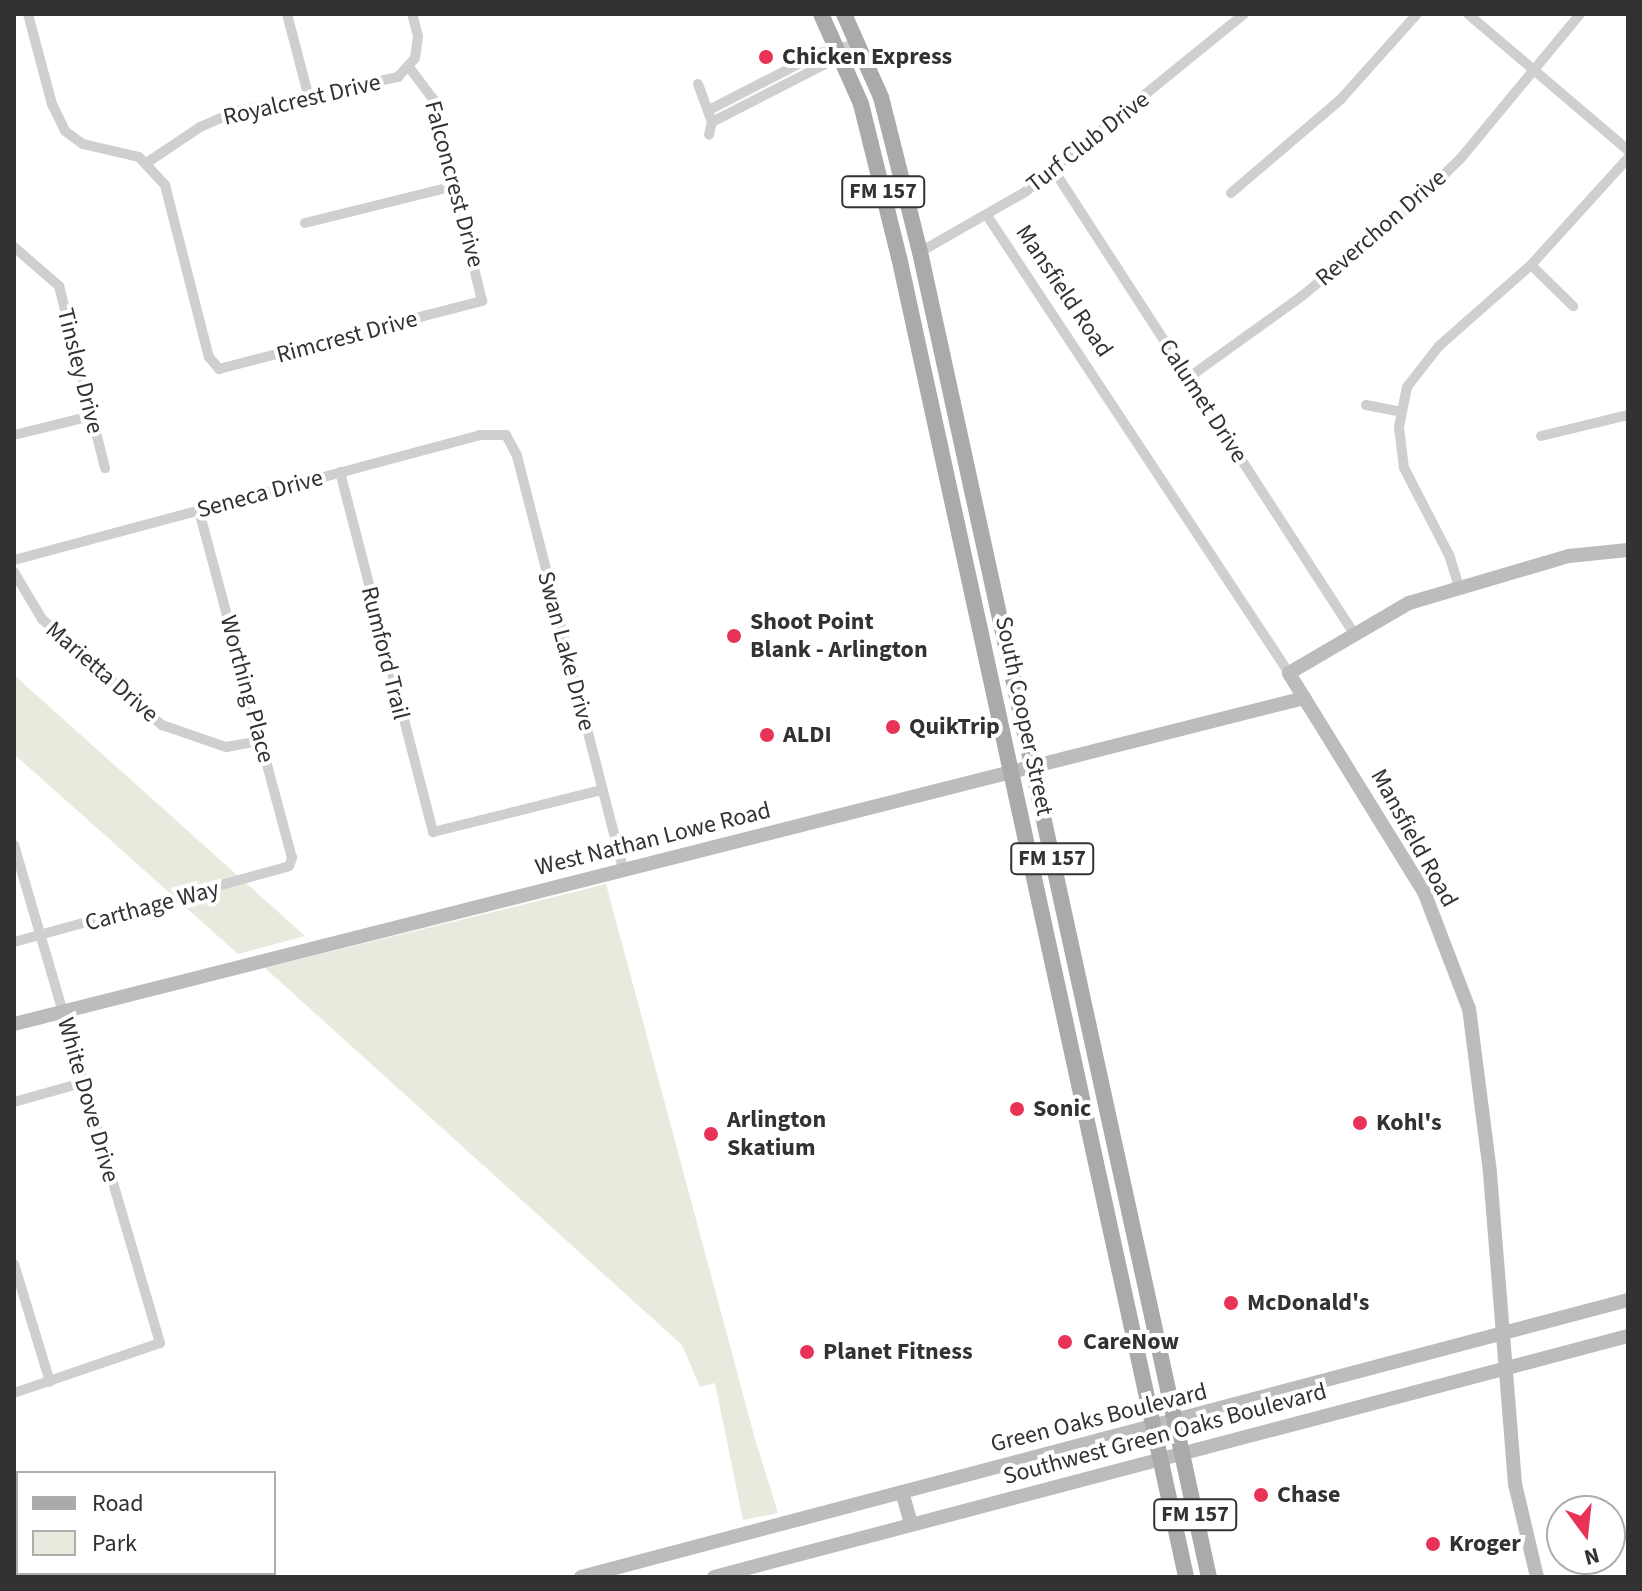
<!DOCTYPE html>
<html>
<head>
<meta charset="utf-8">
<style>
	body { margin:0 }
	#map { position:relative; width:1642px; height:1591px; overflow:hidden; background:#fff; font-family:"Source Sans 3",sans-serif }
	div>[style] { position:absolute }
	.green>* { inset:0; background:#e6ebdd }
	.street>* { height:10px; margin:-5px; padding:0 5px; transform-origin:5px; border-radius:5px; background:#cfcfcf }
	.secondary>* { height:14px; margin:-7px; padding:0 7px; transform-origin:7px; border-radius:7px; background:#bcbcbc }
	.primary>* { height:16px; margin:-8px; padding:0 8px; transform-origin:8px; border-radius:8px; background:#aaa }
	.dots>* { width:22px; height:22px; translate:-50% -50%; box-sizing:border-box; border:4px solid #fff; border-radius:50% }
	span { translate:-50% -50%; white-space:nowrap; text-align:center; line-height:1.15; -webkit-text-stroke:8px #fff; paint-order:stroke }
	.shield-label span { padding:2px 6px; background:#fff; border:2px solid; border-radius:6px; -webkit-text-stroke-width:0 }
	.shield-label { font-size:22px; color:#323232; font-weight:700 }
	.poi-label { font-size:24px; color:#323232; font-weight:700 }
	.left { translate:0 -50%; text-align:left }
	.street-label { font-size:24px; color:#323232 }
	.frame { position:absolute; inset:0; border:16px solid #323232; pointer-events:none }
	.legend { position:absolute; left:16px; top:1471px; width:260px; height:104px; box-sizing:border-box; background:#fff; border:2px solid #adadad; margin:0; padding:10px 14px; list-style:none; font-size:24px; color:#323232 }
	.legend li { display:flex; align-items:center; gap:16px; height:40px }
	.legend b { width:40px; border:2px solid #adadad }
	.north { position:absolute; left:1546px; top:1495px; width:80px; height:80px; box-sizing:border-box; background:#fff; border:2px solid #adadad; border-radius:50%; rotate:165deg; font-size:22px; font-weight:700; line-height:32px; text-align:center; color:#323232 }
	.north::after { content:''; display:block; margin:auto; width:28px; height:36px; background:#e93356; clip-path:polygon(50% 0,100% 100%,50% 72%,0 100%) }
</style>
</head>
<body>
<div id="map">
	<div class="green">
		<div style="clip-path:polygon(14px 675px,305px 936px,238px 954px,14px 754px)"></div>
		<div style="clip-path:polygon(606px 884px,755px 1439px,778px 1513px,743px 1520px,715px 1383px,700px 1387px,682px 1345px,265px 968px)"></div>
	</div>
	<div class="street">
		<div style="left:28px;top:14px;width:93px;rotate:75.1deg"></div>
		<div style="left:52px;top:104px;width:30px;rotate:64deg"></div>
		<div style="left:65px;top:131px;width:22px;rotate:36deg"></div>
		<div style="left:83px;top:144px;width:57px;rotate:13.1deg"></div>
		<div style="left:139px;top:157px;width:38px;rotate:47deg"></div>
		<div style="left:165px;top:185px;width:178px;rotate:75.7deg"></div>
		<div style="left:209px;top:357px;width:16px;rotate:50deg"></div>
		<div style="left:219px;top:369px;width:272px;rotate:-14.5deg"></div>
		<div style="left:482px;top:301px;width:208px;rotate:-103.6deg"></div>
		<div style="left:433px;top:99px;width:40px;rotate:-127deg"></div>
		<div style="left:287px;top:14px;width:87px;rotate:75.3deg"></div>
		<div style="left:1468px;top:14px;width:210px;rotate:40.4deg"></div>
		<div style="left:698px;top:84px;width:40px;rotate:69.8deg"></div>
		<div style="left:712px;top:122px;width:13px;rotate:103deg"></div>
		<div style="left:709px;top:110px;width:125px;rotate:-27.2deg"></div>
		<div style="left:820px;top:53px;width:38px;rotate:-14deg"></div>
		<div style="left:712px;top:122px;width:131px;rotate:-27.1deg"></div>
		<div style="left:829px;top:62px;width:13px;rotate:-51deg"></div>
		<div style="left:148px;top:162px;width:63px;rotate:-33.9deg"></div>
		<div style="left:200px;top:127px;width:40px;rotate:-23.4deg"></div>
		<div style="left:237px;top:111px;width:165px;rotate:-11.9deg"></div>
		<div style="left:398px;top:77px;width:25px;rotate:-48deg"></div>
		<div style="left:415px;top:58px;width:22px;rotate:-82deg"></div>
		<div style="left:418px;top:36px;width:23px;rotate:-105deg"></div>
		<div style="left:1053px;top:169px;width:552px;rotate:57.06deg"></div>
		<div style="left:1231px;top:193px;width:145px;rotate:-40.5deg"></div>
		<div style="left:1341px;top:99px;width:114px;rotate:-48.2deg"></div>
		<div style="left:988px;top:217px;width:546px;rotate:56.57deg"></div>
		<div style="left:305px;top:223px;width:154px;rotate:-13.9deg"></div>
		<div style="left:14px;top:247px;width:60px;rotate:40.9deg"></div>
		<div style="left:59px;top:286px;width:188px;rotate:75.8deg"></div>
		<div style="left:920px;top:252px;width:121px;rotate:-29.7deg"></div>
		<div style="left:1025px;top:192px;width:282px;rotate:-39.1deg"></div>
		<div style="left:1531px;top:265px;width:59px;rotate:44.3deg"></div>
		<div style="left:1188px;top:378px;width:140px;rotate:-35.7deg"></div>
		<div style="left:1302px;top:296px;width:144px;rotate:-39.3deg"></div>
		<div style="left:1413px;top:205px;width:67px;rotate:-44.4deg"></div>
		<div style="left:1461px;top:158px;width:187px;rotate:-50.4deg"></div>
		<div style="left:1366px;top:405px;width:36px;rotate:11deg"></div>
		<div style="left:14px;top:435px;width:79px;rotate:-13.9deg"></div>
		<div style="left:1541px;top:436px;width:89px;rotate:-13.6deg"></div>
		<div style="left:340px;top:472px;width:372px;rotate:75.5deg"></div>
		<div style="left:433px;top:832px;width:174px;rotate:-14deg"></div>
		<div style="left:14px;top:560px;width:482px;rotate:-15deg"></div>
		<div style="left:479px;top:435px;width:27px"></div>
		<div style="left:506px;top:435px;width:24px;rotate:62deg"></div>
		<div style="left:517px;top:456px;width:426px;rotate:75.6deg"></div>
		<div style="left:14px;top:572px;width:55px;rotate:59.2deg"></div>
		<div style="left:42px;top:619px;width:160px;rotate:41.5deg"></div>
		<div style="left:162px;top:725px;width:68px;rotate:19deg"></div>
		<div style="left:226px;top:747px;width:36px;rotate:-10deg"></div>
		<div style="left:1459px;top:587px;width:34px;rotate:-107deg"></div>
		<div style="left:1449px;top:555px;width:98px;rotate:-117.3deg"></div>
		<div style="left:1404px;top:468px;width:41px;rotate:-97deg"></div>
		<div style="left:1399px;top:427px;width:41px;rotate:-78.7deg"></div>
		<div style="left:1407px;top:387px;width:52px;rotate:-52deg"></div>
		<div style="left:1439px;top:346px;width:123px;rotate:-41.4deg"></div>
		<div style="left:1531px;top:265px;width:144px;rotate:-47.8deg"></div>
		<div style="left:14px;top:845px;width:519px;rotate:73.66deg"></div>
		<div style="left:160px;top:1343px;width:154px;rotate:161.1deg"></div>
		<div style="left:14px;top:942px;width:285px;rotate:-15.4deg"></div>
		<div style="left:289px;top:866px;width:9px;rotate:-69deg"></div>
		<div style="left:292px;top:858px;width:359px;rotate:-105deg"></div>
		<div style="left:14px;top:1102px;width:70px;rotate:-15.8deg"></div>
		<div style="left:14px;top:1264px;width:123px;rotate:73deg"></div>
		<div style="left:14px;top:1514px;width:4px;rotate:-14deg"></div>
		<div style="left:163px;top:1573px;width:4px;rotate:63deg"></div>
	</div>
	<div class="secondary">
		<div style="left:14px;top:1024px;width:1331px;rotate:-14.18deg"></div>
		<div style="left:902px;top:1492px;width:32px;rotate:74deg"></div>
		<div style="left:581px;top:1577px;width:1083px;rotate:-14.82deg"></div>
		<div style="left:714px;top:1577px;width:945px;rotate:-14.77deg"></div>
		<div style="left:1537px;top:1577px;width:96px;rotate:-103.3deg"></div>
		<div style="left:1515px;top:1484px;width:313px;rotate:-94.6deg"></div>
		<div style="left:1490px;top:1172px;width:164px;rotate:-97.3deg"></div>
		<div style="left:1469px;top:1009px;width:125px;rotate:-111deg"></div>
		<div style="left:1424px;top:892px;width:257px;rotate:-121.7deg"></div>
		<div style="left:1289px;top:673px;width:139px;rotate:-30.3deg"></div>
		<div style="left:1409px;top:603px;width:167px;rotate:-16.4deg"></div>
		<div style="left:1569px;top:556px;width:59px;rotate:-5.8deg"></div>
	</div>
	<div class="primary">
		<div style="left:821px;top:14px;width:98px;rotate:66deg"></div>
		<div style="left:861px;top:104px;width:158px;rotate:76.1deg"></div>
		<div style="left:899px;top:257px;width:1351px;rotate:77.73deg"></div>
		<div style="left:844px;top:14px;width:91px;rotate:66deg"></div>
		<div style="left:881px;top:97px;width:160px;rotate:75.9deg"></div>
		<div style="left:920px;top:252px;width:1356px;rotate:77.7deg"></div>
	</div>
	<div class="dots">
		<div style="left:766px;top:57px;background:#e93356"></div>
		<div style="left:734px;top:636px;background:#e93356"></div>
		<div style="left:893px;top:727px;background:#e93356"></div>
		<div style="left:767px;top:735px;background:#e93356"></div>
		<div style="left:1017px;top:1109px;background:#e93356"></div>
		<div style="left:1360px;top:1123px;background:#e93356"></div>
		<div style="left:711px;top:1134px;background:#e93356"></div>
		<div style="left:1231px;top:1303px;background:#e93356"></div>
		<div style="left:1065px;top:1342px;background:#e93356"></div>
		<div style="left:807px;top:1352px;background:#e93356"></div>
		<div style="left:1261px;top:1495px;background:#e93356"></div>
		<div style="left:1433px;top:1544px;background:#e93356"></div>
	</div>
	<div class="shield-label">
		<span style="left:883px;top:192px">FM 157</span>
		<span style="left:1052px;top:859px">FM 157</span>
		<span style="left:1195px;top:1515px">FM 157</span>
	</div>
	<div class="poi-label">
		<span class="left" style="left:782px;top:57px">Chicken Express</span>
		<span class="left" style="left:750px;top:636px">Shoot Point<br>Blank - Arlington</span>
		<span class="left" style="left:909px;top:727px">QuikTrip</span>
		<span class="left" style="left:783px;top:735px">ALDI</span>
		<span class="left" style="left:1033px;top:1109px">Sonic</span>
		<span class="left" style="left:727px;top:1134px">Arlington<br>Skatium</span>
		<span class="left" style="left:1376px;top:1123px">Kohl's</span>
		<span class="left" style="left:1247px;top:1303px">McDonald's</span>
		<span class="left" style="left:1083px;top:1342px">CareNow</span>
		<span class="left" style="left:823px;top:1352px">Planet Fitness</span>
		<span class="left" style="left:1277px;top:1495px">Chase</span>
		<span class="left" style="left:1449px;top:1544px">Kroger</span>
	</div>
	<div class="street-label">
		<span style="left:302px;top:100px;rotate:-13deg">Royalcrest Drive</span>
		<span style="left:1088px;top:142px;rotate:-38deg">Turf Club Drive</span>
		<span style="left:454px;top:184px;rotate:75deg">Falconcrest Drive</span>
		<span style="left:1381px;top:228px;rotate:-41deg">Reverchon Drive</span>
		<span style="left:1064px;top:291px;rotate:56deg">Mansfield Road</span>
		<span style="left:347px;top:337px;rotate:-15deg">Rimcrest Drive</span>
		<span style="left:80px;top:371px;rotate:76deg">Tinsley Drive</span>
		<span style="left:1203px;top:401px;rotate:57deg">Calumet Drive</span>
		<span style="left:260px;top:494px;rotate:-15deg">Seneca Drive</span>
		<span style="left:566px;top:651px;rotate:75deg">Swan Lake Drive</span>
		<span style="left:385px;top:653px;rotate:76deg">Rumford Trail</span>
		<span style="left:102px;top:672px;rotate:41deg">Marietta Drive</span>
		<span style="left:247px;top:689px;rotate:75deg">Worthing Place</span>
		<span style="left:1024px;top:716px;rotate:78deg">South Cooper Street</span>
		<span style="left:1414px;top:838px;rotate:61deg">Mansfield Road</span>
		<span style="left:653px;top:839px;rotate:-14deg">West Nathan Lowe Road</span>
		<span style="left:152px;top:906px;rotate:-15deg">Carthage Way</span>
		<span style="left:88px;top:1100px;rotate:74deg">White Dove Drive</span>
		<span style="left:1099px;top:1418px;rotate:-14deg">Green Oaks Boulevard</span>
		<span style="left:1165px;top:1434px;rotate:-15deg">Southwest Green Oaks Boulevard</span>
	</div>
	<div class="frame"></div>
	<ul class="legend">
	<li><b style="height:10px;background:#aaa"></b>Road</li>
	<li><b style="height:22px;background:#e6ebdd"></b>Park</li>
	</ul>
	<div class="north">N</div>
</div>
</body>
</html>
